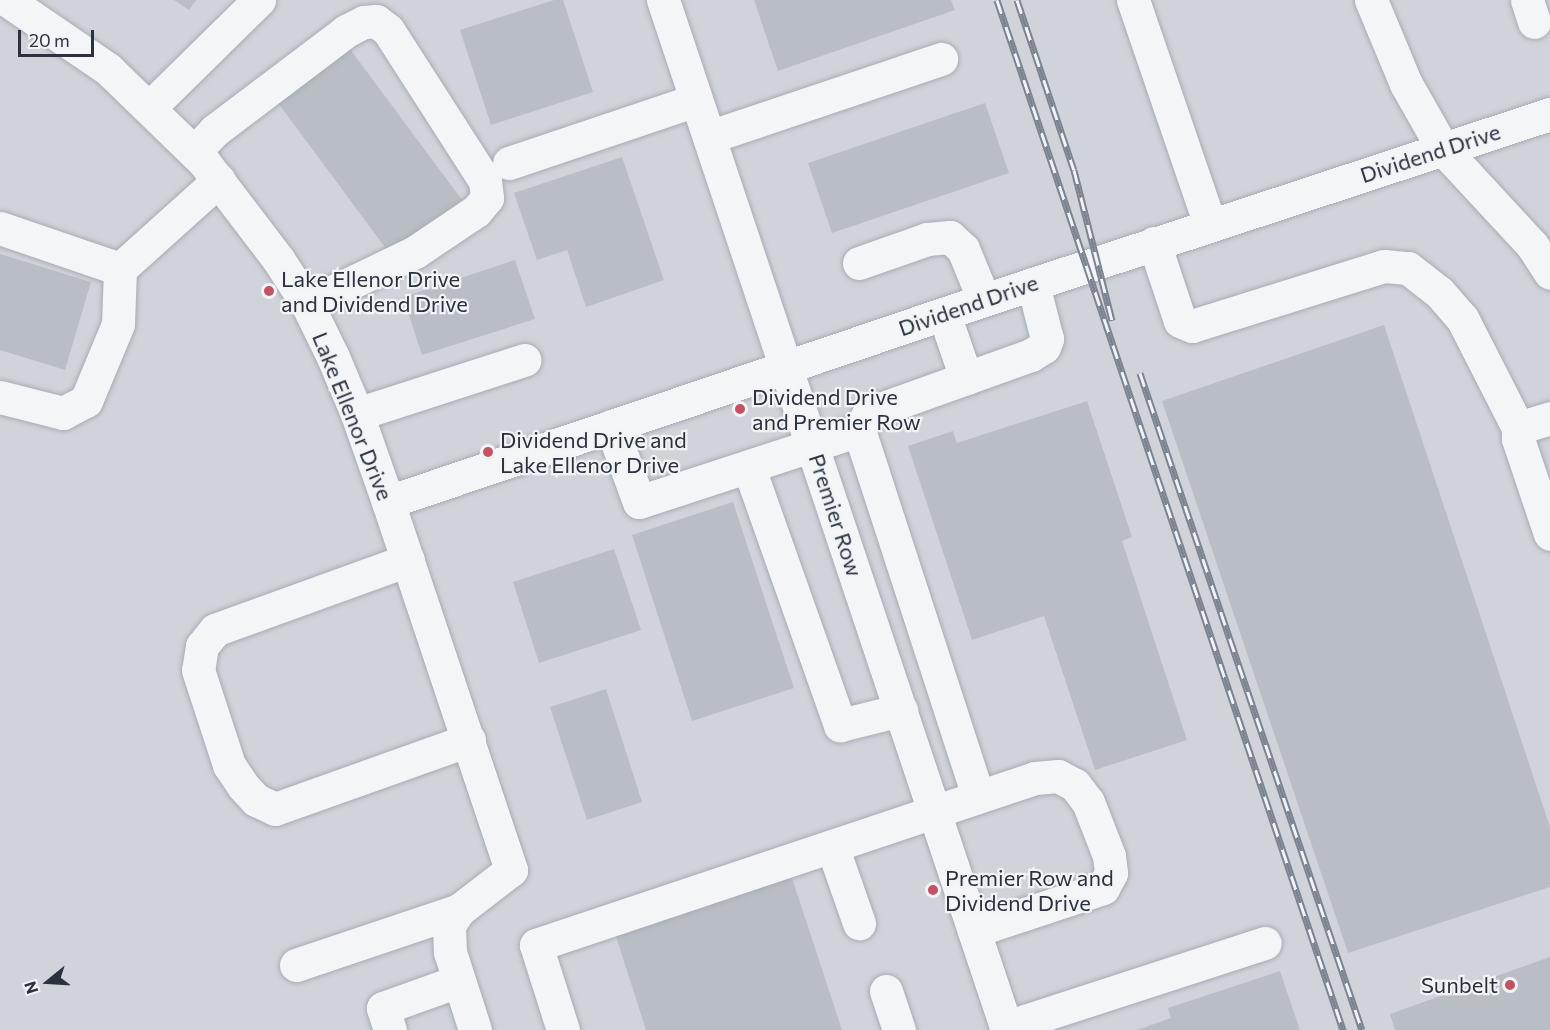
<!DOCTYPE html>
<html>
<head>
<meta charset="utf-8">
<style>
	body { margin:0 }
	#map { position:relative; width:1550px; height:1030px; overflow:hidden; background:#e1e4e9; font-family:Commissioner,sans-serif }
	div>[style] { position:absolute }
	.built>* { inset:0; background:#d0d3da }
	.building>* { inset:0; background:#b9bec5 }
	.roads { filter:drop-shadow(0 0 2px #a7abb3) drop-shadow(0 0 2px #a7abb3) }
	.minor>* { height:33px; margin:-16.5px; padding:0 16.5px; transform-origin:16.5px; border-radius:16.5px; background:#f4f5f7 }
	.rail>* { height:7px; margin-top:-3.5px; transform-origin:0; background:repeating-linear-gradient(90deg,#f1f3f6 0 14px,#7c8491 0 28px); box-sizing:border-box; border-block:2px solid #7c8491 }
	.dots>* { width:16px; height:16px; translate:-50% -50%; box-sizing:border-box; border:3px solid #f1f3f6; border-radius:50% }
	span { translate:-50% -50%; white-space:nowrap; text-align:center; line-height:1.15; -webkit-text-stroke:4.5px #f1f3f6; paint-order:stroke }
	.street-label { font-size:22px; color:#2b323f }
	.poi-label { font-size:22px; color:#2b323f }
	.left { translate:0 -50%; text-align:left }
	.right { translate:-100% -50%; text-align:right }
	.north { position:absolute; left:18px; top:952px; width:60px; height:60px; -webkit-text-stroke:4px #f1f3f6; paint-order:stroke; rotate:252deg; font-size:16px; font-weight:700; line-height:24px; text-align:center; color:#2b323f }
	.north::after { content:''; display:block; margin:auto; width:21px; height:27px; background:#2b323f; clip-path:polygon(50% 0,100% 100%,50% 72%,0 100%) }
	.scale { position:absolute; left:18px; top:30px; width:76px; height:27px; box-sizing:border-box; border:3px solid #2b323f; border-top:0; padding-left:8px; font-size:18px; line-height:21px; white-space:nowrap; color:#2b323f; -webkit-text-stroke:4px #f1f3f6; paint-order:stroke }
</style>
</head>
<body>
<div id="map">
	<div class="built">
		<div style="clip-path:polygon(0 0,1550px 0,1550px 1030px,0 1030px)"></div>
	</div>
	<div class="building">
		<div style="clip-path:polygon(174px 0,196px 0,189px 10px)"></div>
		<div style="clip-path:polygon(554px 0,563px 0,593px 92px,491px 125px,460px 30px)"></div>
		<div style="clip-path:polygon(754px 0,951px 0,955px 10px,778px 71px)"></div>
		<div style="clip-path:polygon(350px 49px,462px 200px,390px 254px,278px 103px)"></div>
		<div style="clip-path:polygon(985px 103px,1009px 173px,832px 233px,808px 163px)"></div>
		<div style="clip-path:polygon(622px 157px,664px 280px,586px 307px,567px 250px,537px 260px,514px 193px)"></div>
		<div style="clip-path:polygon(0 254px,91px 282px,65px 370px,0 350px)"></div>
		<div style="clip-path:polygon(515px 260px,535px 319px,422px 355px,403px 297px)"></div>
		<div style="clip-path:polygon(1384px 325px,1550px 827px,1550px 887px,1348px 953px,1162px 401px)"></div>
		<div style="clip-path:polygon(1087px 401px,1132px 537px,1122px 541px,1187px 740px,1095px 770px,1044px 616px,972px 640px,908px 446px,953px 431px,957px 443px)"></div>
		<div style="clip-path:polygon(733px 502px,794px 688px,692px 721px,632px 535px)"></div>
		<div style="clip-path:polygon(614px 549px,641px 630px,539px 663px,513px 582px)"></div>
		<div style="clip-path:polygon(606px 689px,642px 802px,587px 820px,550px 707px)"></div>
		<div style="clip-path:polygon(789px 869px,842px 1030px,646px 1030px,613px 927px)"></div>
		<div style="clip-path:polygon(1550px 957px,1550px 1030px,1395px 1030px,1390px 1014px)"></div>
		<div style="clip-path:polygon(1280px 971px,1300px 1030px,1137px 1030px,1171px 1018px,1168px 1008px)"></div>
	</div>
	<div class="roads">
		<div class="minor">
			<div style="left:7px;top:0;width:122px;rotate:34.3deg"></div>
			<div style="left:108px;top:69px;width:134px;rotate:44.1deg"></div>
			<div style="left:204px;top:162px;width:122px;rotate:52.7deg"></div>
			<div style="left:278px;top:259px;width:54px;rotate:57.2deg"></div>
			<div style="left:307px;top:304px;width:59px;rotate:63.9deg"></div>
			<div style="left:333px;top:357px;width:62px;rotate:67.2deg"></div>
			<div style="left:357px;top:414px;width:93px;rotate:70.6deg"></div>
			<div style="left:388px;top:502px;width:388px;rotate:71.5deg"></div>
			<div style="left:511px;top:870px;width:66px;rotate:142.4deg"></div>
			<div style="left:459px;top:910px;width:18px;rotate:124deg"></div>
			<div style="left:449px;top:925px;width:27px;rotate:88deg"></div>
			<div style="left:450px;top:952px;width:82px;rotate:72.2deg"></div>
			<div style="left:663px;top:0;width:1086px;rotate:71.53deg"></div>
			<div style="left:1133px;top:0;width:238px;rotate:71.1deg"></div>
			<div style="left:1371px;top:0;width:91px;rotate:67.4deg"></div>
			<div style="left:1406px;top:84px;width:75px;rotate:60.4deg"></div>
			<div style="left:1443px;top:149px;width:131px;rotate:47.2deg"></div>
			<div style="left:1532px;top:245px;width:33px;rotate:57deg"></div>
			<div style="left:1527px;top:0;width:23px;rotate:72deg"></div>
			<div style="left:150px;top:107px;width:153px;rotate:-44.5deg"></div>
			<div style="left:709px;top:137px;width:245px;rotate:-18.6deg"></div>
			<div style="left:194px;top:152px;width:29px;rotate:-46deg"></div>
			<div style="left:214px;top:131px;width:166px;rotate:-37.1deg"></div>
			<div style="left:346px;top:31px;width:20px;rotate:-27deg"></div>
			<div style="left:364px;top:22px;width:12px;rotate:-5deg"></div>
			<div style="left:376px;top:21px;width:15px;rotate:37deg"></div>
			<div style="left:388px;top:30px;width:179px;rotate:57.3deg"></div>
			<div style="left:485px;top:181px;width:17px;rotate:83deg"></div>
			<div style="left:487px;top:198px;width:17px;rotate:130deg"></div>
			<div style="left:476px;top:211px;width:73px;rotate:146.1deg"></div>
			<div style="left:415px;top:252px;width:120px;rotate:154.3deg"></div>
			<div style="left:509px;top:163px;width:197px;rotate:-18.6deg"></div>
			<div style="left:0;top:228px;width:127px;rotate:18.9deg"></div>
			<div style="left:1154px;top:243px;width:82px;rotate:71.6deg"></div>
			<div style="left:1180px;top:321px;width:13px;rotate:23deg"></div>
			<div style="left:1192px;top:326px;width:201px;rotate:-17.4deg"></div>
			<div style="left:1384px;top:266px;width:24px;rotate:5deg"></div>
			<div style="left:1408px;top:268px;width:39px;rotate:38deg"></div>
			<div style="left:1439px;top:292px;width:35px;rotate:49deg"></div>
			<div style="left:1462px;top:318px;width:123px;rotate:63deg"></div>
			<div style="left:1518px;top:428px;width:11px;rotate:90deg"></div>
			<div style="left:1518px;top:439px;width:100px;rotate:71.4deg"></div>
			<div style="left:859px;top:263px;width:72px;rotate:-19.4deg"></div>
			<div style="left:927px;top:239px;width:23px;rotate:-5deg"></div>
			<div style="left:950px;top:237px;width:18px;rotate:43deg"></div>
			<div style="left:963px;top:249px;width:55px;rotate:67.6deg"></div>
			<div style="left:944px;top:314px;width:68px;rotate:71deg"></div>
			<div style="left:0;top:397px;width:65px;rotate:14.3deg"></div>
			<div style="left:63px;top:413px;width:26px;rotate:-28deg"></div>
			<div style="left:86px;top:401px;width:83px;rotate:-67.4deg"></div>
			<div style="left:118px;top:324px;width:55px;rotate:-87.9deg"></div>
			<div style="left:120px;top:269px;width:133px;rotate:-42deg"></div>
			<div style="left:357px;top:414px;width:176px;rotate:-17.9deg"></div>
			<div style="left:611px;top:426px;width:81px;rotate:69.8deg"></div>
			<div style="left:639px;top:502px;width:231px;rotate:-18.1deg"></div>
			<div style="left:1518px;top:428px;width:34px;rotate:-17deg"></div>
			<div style="left:749px;top:468px;width:273px;rotate:70.5deg"></div>
			<div style="left:840px;top:725px;width:63px;rotate:-13.8deg"></div>
			<div style="left:388px;top:502px;width:629px;rotate:-18.72deg"></div>
			<div style="left:984px;top:300px;width:596px;rotate:-18.19deg"></div>
			<div style="left:408px;top:560px;width:205px;rotate:160.1deg"></div>
			<div style="left:215px;top:630px;width:21px;rotate:129deg"></div>
			<div style="left:202px;top:646px;width:24px;rotate:99deg"></div>
			<div style="left:198px;top:670px;width:100px;rotate:71.9deg"></div>
			<div style="left:229px;top:765px;width:25px;rotate:56deg"></div>
			<div style="left:243px;top:786px;width:19px;rotate:47deg"></div>
			<div style="left:256px;top:800px;width:21px;rotate:25deg"></div>
			<div style="left:275px;top:809px;width:206px;rotate:-19.6deg"></div>
			<div style="left:978px;top:796px;width:385px;rotate:-108deg"></div>
			<div style="left:859px;top:430px;width:20px;rotate:-60deg"></div>
			<div style="left:869px;top:413px;width:172px;rotate:-19.7deg"></div>
			<div style="left:1031px;top:355px;width:15px;rotate:-32deg"></div>
			<div style="left:1044px;top:347px;width:9px;rotate:-69deg"></div>
			<div style="left:1047px;top:339px;width:57px;rotate:-104.3deg"></div>
			<div style="left:832px;top:846px;width:82px;rotate:70.7deg"></div>
			<div style="left:296px;top:965px;width:172px;rotate:-18.6deg"></div>
			<div style="left:886px;top:991px;width:41px;rotate:71.6deg"></div>
			<div style="left:1006px;top:1027px;width:272px;rotate:-18deg"></div>
			<div style="left:390px;top:1030px;width:23px;rotate:-108deg"></div>
			<div style="left:383px;top:1008px;width:80px;rotate:-19.8deg"></div>
			<div style="left:563px;top:1030px;width:89px;rotate:-107.6deg"></div>
			<div style="left:536px;top:945px;width:526px;rotate:-18.5deg"></div>
			<div style="left:1035px;top:778px;width:23px;rotate:-5deg"></div>
			<div style="left:1058px;top:776px;width:19px;rotate:28deg"></div>
			<div style="left:1075px;top:785px;width:21px;rotate:53deg"></div>
			<div style="left:1088px;top:802px;width:58px;rotate:68.7deg"></div>
			<div style="left:1109px;top:856px;width:17px;rotate:83deg"></div>
			<div style="left:1111px;top:873px;width:17px;rotate:118deg"></div>
			<div style="left:1103px;top:888px;width:136px;rotate:161.6deg"></div>
		</div>
	</div>
	<div class="rail">
		<div style="left:997px;top:0;width:1087px;rotate:71.43deg"></div>
		<div style="left:1017px;top:0;width:179px;rotate:71.5deg"></div>
		<div style="left:1074px;top:170px;width:155px;rotate:75.8deg"></div>
		<div style="left:1140px;top:373px;width:693px;rotate:71.33deg"></div>
	</div>
	<div class="dots">
		<div style="left:269px;top:291px;background:#c25264"></div>
		<div style="left:740px;top:409px;background:#c25264"></div>
		<div style="left:488px;top:452px;background:#c25264"></div>
		<div style="left:933px;top:890px;background:#c25264"></div>
		<div style="left:1510px;top:985px;background:#c25264"></div>
	</div>
	<div class="street-label">
		<span style="left:1430px;top:153px;rotate:-18deg">Dividend Drive</span>
		<span style="left:968px;top:305px;rotate:-19deg">Dividend Drive</span>
		<span style="left:353px;top:416px;rotate:68deg">Lake Ellenor Drive</span>
		<span style="left:836px;top:515px;rotate:72deg">Premier Row</span>
	</div>
	<div class="poi-label">
		<span class="left" style="left:281px;top:291px">Lake Ellenor Drive<br>and Dividend Drive</span>
		<span class="left" style="left:752px;top:409px">Dividend Drive<br>and Premier Row</span>
		<span class="left" style="left:500px;top:452px">Dividend Drive and<br>Lake Ellenor Drive</span>
		<span class="left" style="left:945px;top:890px">Premier Row and<br>Dividend Drive</span>
		<span class="right" style="left:1498px;top:985px">Sunbelt</span>
	</div>
	<div class="north">N</div>
	<div class="scale">20 m</div>
</div>
</body>
</html>
